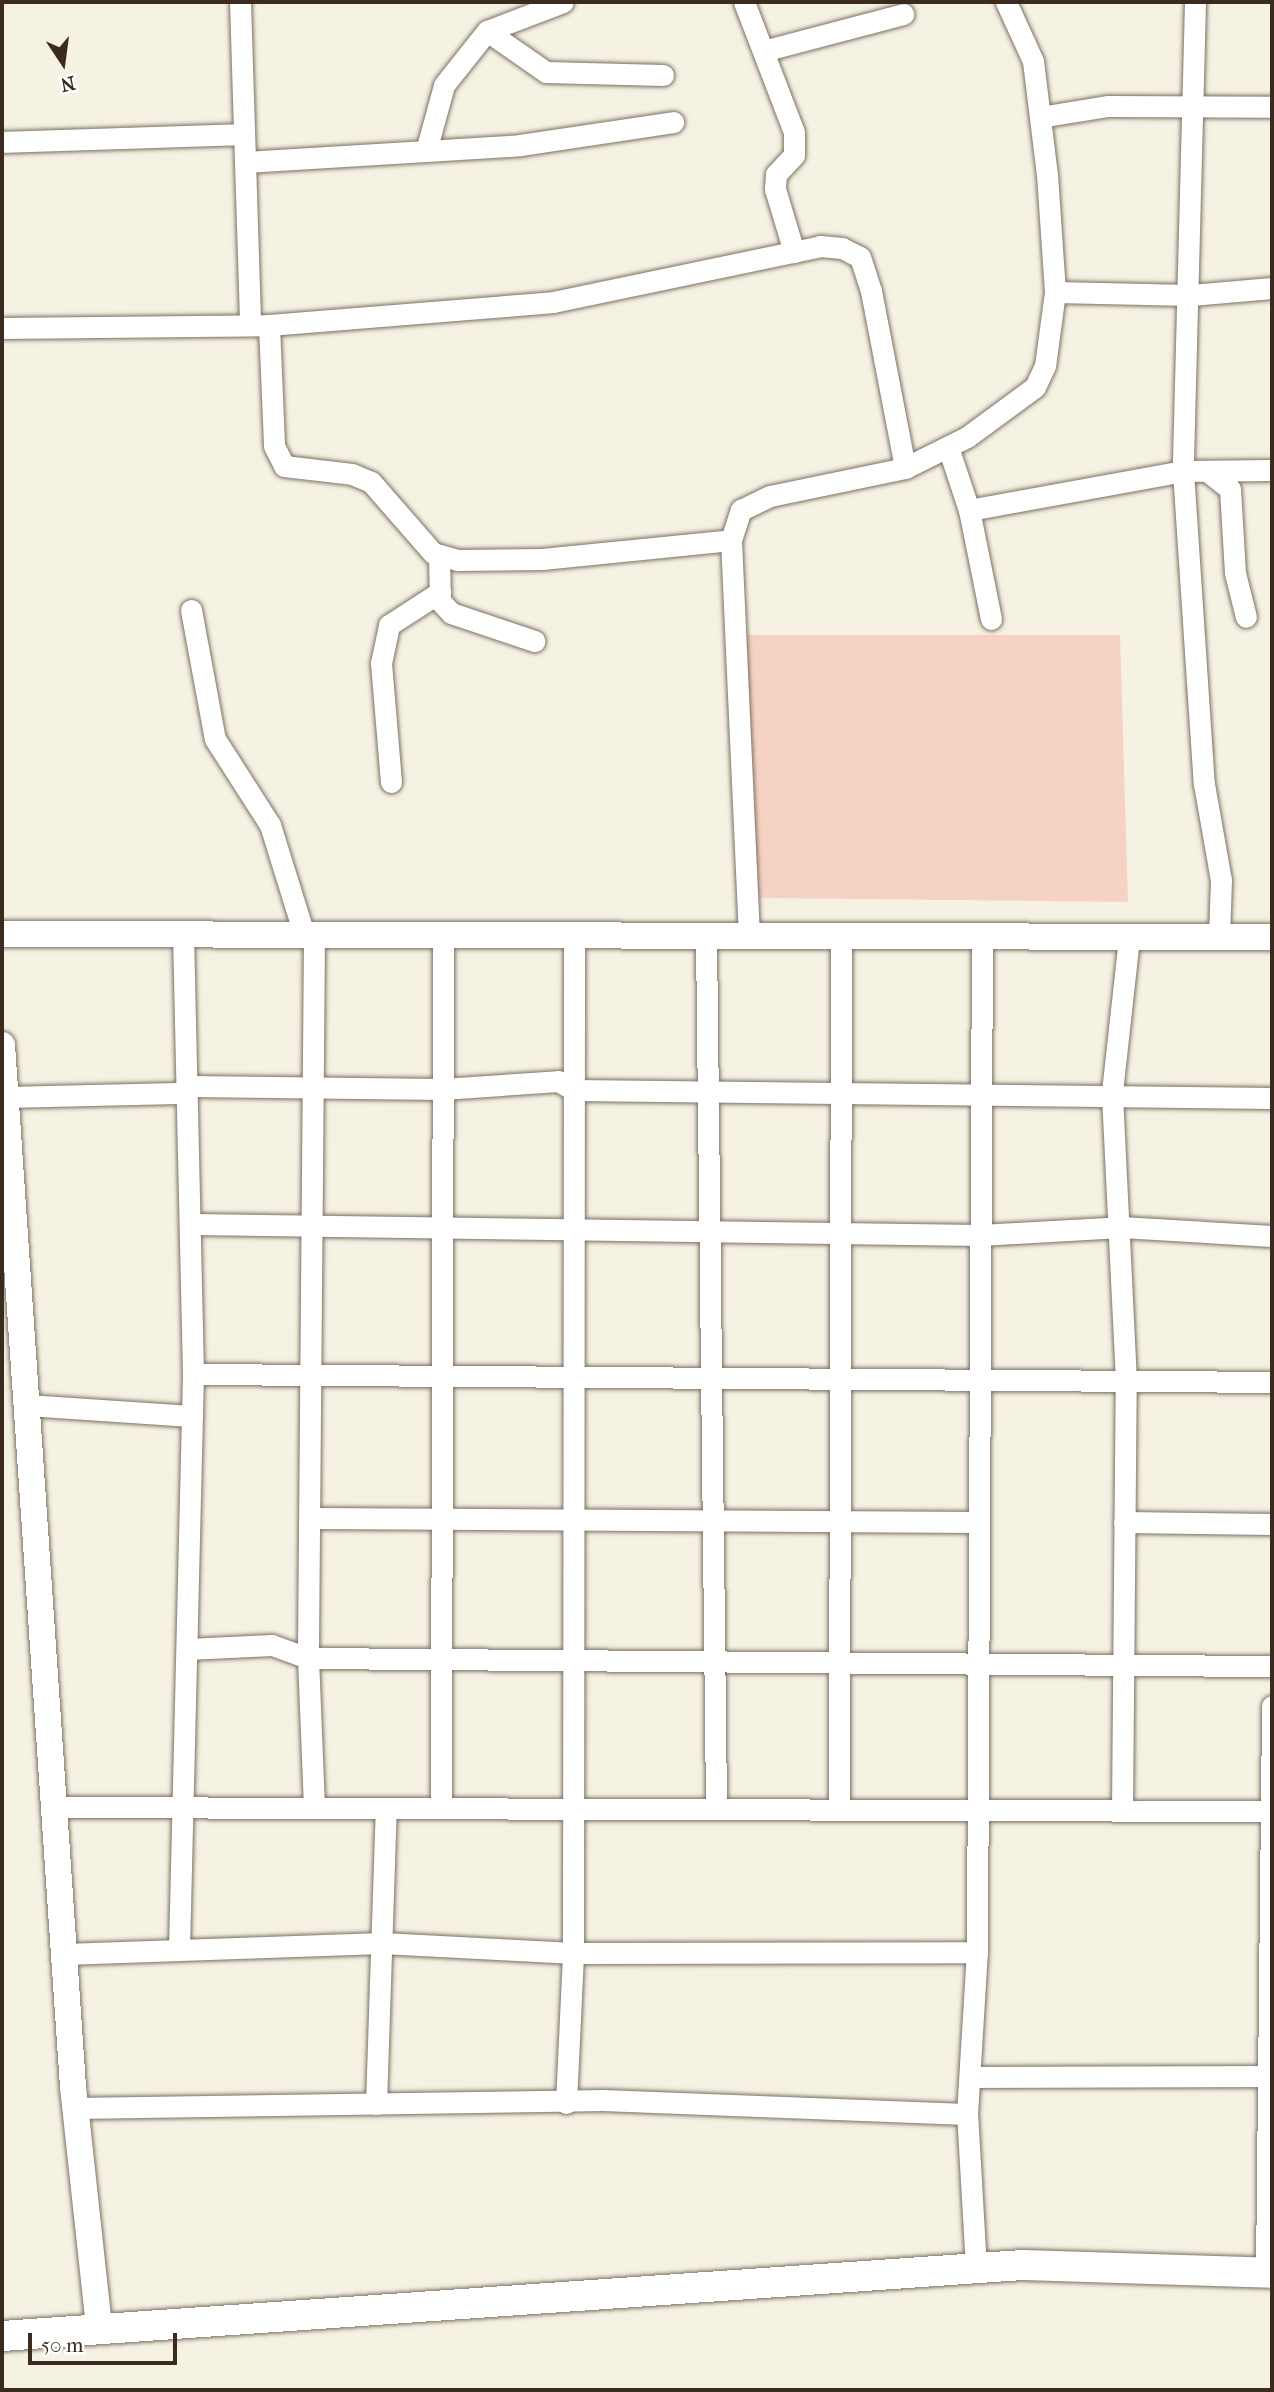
<!DOCTYPE html>
<html>
<head>
<meta charset="utf-8">
<style>
	body { margin:0 }
	#map { position:relative; width:1274px; height:2392px; overflow:hidden; background:#f6f2e3; font-family:"IM FELL French Canon",serif }
	div>[style] { position:absolute }
	.built>* { inset:0; background:#f6d2c4 }
	.roads { filter:drop-shadow(0 0 2px #7c7063) drop-shadow(0 0 2px #7c7063) }
	.minor>* { height:21px; margin:-10.5px; padding:0 10.5px; transform-origin:10.5px; border-radius:10.5px; background:#fff }
	.tertiary>* { height:26px; margin:-13px; padding:0 13px; transform-origin:13px; border-radius:13px; background:#fff }
	.secondary>* { height:30px; margin:-15px; padding:0 15px; transform-origin:15px; border-radius:15px; background:#fff }
	span { translate:-50% -50%; white-space:nowrap; text-align:center; line-height:1.15; -webkit-text-stroke:5px #fff; paint-order:stroke }
	.frame { position:absolute; inset:0; border:4px solid #3b2a1e; pointer-events:none }
	.north { position:absolute; left:28px; top:28px; width:70px; height:70px; -webkit-text-stroke:5px #fff; paint-order:stroke; rotate:167deg; font-size:19px; font-weight:700; line-height:28px; text-align:center; color:#3b2a1e }
	.north::after { content:''; display:block; margin:auto; width:24px; height:32px; background:#3b2a1e; clip-path:polygon(50% 0,100% 100%,50% 72%,0 100%) }
	.scale { position:absolute; left:28px; top:2333px; width:149px; height:32px; box-sizing:border-box; border:4px solid #3b2a1e; border-top:0; padding-left:9px; font-size:21px; line-height:24px; white-space:nowrap; color:#3b2a1e; -webkit-text-stroke:5px #fff; paint-order:stroke }
</style>
</head>
<body>
<div id="map">
	<div class="built">
		<div style="clip-path:polygon(740px 635px,1120px 635px,1128px 902px,759px 898px)"></div>
	</div>
	<div class="roads">
		<div class="minor">
			<div style="left:240px;top:2px;width:323px;rotate:88.2deg"></div>
			<div style="left:744px;top:2px;width:139px;rotate:69deg"></div>
			<div style="left:794px;top:132px;width:23px;rotate:90deg"></div>
			<div style="left:794px;top:155px;width:26px;rotate:133deg"></div>
			<div style="left:776px;top:174px;width:15px;rotate:94deg"></div>
			<div style="left:775px;top:189px;width:66px;rotate:73.2deg"></div>
			<div style="left:1195px;top:2px;width:469px;rotate:91.5deg"></div>
			<div style="left:1183px;top:471px;width:89px;rotate:-0.6deg"></div>
			<div style="left:487px;top:31px;width:72px;rotate:34.8deg"></div>
			<div style="left:546px;top:72px;width:117px;rotate:1.5deg"></div>
			<div style="left:767px;top:50px;width:141px;rotate:-14.8deg"></div>
			<div style="left:1040px;top:117px;width:69px;rotate:-9.2deg"></div>
			<div style="left:1108px;top:106px;width:164px;rotate:0.3deg"></div>
			<div style="left:2px;top:142px;width:241px;rotate:-1.9deg"></div>
			<div style="left:426px;top:151px;width:68px;rotate:-74.7deg"></div>
			<div style="left:444px;top:85px;width:69px;rotate:-51.5deg"></div>
			<div style="left:487px;top:31px;width:81px;rotate:-20.9deg"></div>
			<div style="left:245px;top:162px;width:276px;rotate:-3.5deg"></div>
			<div style="left:520px;top:145px;width:155px;rotate:-8.5deg"></div>
			<div style="left:1055px;top:292px;width:136px;rotate:1.3deg"></div>
			<div style="left:1191px;top:295px;width:81px;rotate:-4.9deg"></div>
			<div style="left:269px;top:325px;width:285px;rotate:-4.6deg"></div>
			<div style="left:553px;top:302px;width:273px;rotate:-11.8deg"></div>
			<div style="left:820px;top:246px;width:22px;rotate:5deg"></div>
			<div style="left:842px;top:248px;width:20px;rotate:27deg"></div>
			<div style="left:860px;top:257px;width:36px;rotate:72deg"></div>
			<div style="left:871px;top:291px;width:180px;rotate:79.1deg"></div>
			<div style="left:2px;top:328px;width:267px;rotate:-0.6deg"></div>
			<div style="left:269px;top:325px;width:121px;rotate:87.6deg"></div>
			<div style="left:274px;top:446px;width:22px;rotate:63deg"></div>
			<div style="left:284px;top:466px;width:68px;rotate:6.7deg"></div>
			<div style="left:352px;top:474px;width:21px;rotate:23deg"></div>
			<div style="left:371px;top:482px;width:94px;rotate:48.9deg"></div>
			<div style="left:433px;top:553px;width:26px;rotate:16deg"></div>
			<div style="left:458px;top:560px;width:84px;rotate:-0.7deg"></div>
			<div style="left:542px;top:559px;width:190px;rotate:-5.7deg"></div>
			<div style="left:731px;top:540px;width:32px;rotate:-72deg"></div>
			<div style="left:741px;top:510px;width:32px;rotate:-26deg"></div>
			<div style="left:770px;top:496px;width:138px;rotate:-11.7deg"></div>
			<div style="left:905px;top:468px;width:69px;rotate:-26.6deg"></div>
			<div style="left:967px;top:437px;width:84px;rotate:-36.3deg"></div>
			<div style="left:1035px;top:387px;width:23px;rotate:-65deg"></div>
			<div style="left:1045px;top:366px;width:75px;rotate:-82.3deg"></div>
			<div style="left:1055px;top:292px;width:117px;rotate:-93.9deg"></div>
			<div style="left:1047px;top:175px;width:115px;rotate:-97deg"></div>
			<div style="left:1033px;top:61px;width:65px;rotate:-114.6deg"></div>
			<div style="left:948px;top:447px;width:66px;rotate:71.6deg"></div>
			<div style="left:1207px;top:471px;width:29px;rotate:38deg"></div>
			<div style="left:1230px;top:489px;width:84px;rotate:86.6deg"></div>
			<div style="left:1235px;top:573px;width:45px;rotate:76deg"></div>
			<div style="left:731px;top:540px;width:396px;rotate:87.4deg"></div>
			<div style="left:439px;top:555px;width:46px;rotate:88.8deg"></div>
			<div style="left:440px;top:601px;width:16px;rotate:47deg"></div>
			<div style="left:451px;top:613px;width:88px;rotate:18.6deg"></div>
			<div style="left:191px;top:610px;width:131px;rotate:79.5deg"></div>
			<div style="left:215px;top:739px;width:102px;rotate:57.4deg"></div>
			<div style="left:270px;top:825px;width:114px;rotate:72.7deg"></div>
			<div style="left:991px;top:619px;width:111px;rotate:-101.4deg"></div>
			<div style="left:969px;top:510px;width:218px;rotate:-10.3deg"></div>
			<div style="left:1183px;top:471px;width:314px;rotate:86.2deg"></div>
			<div style="left:1204px;top:784px;width:97px;rotate:80deg"></div>
			<div style="left:1221px;top:880px;width:57px;rotate:92deg"></div>
			<div style="left:391px;top:782px;width:119px;rotate:-94.8deg"></div>
			<div style="left:381px;top:663px;width:39px;rotate:-78deg"></div>
			<div style="left:389px;top:625px;width:61px;rotate:-32.9deg"></div>
			<div style="left:314px;top:935px;width:723px;rotate:90.48deg"></div>
			<div style="left:308px;top:1658px;width:150px;rotate:87.7deg"></div>
			<div style="left:706px;top:936px;width:873px;rotate:89.34deg"></div>
			<div style="left:188px;top:1086px;width:254px;rotate:0.7deg"></div>
			<div style="left:442px;top:1089px;width:116px;rotate:-3.9deg"></div>
			<div style="left:558px;top:1081px;width:18px;rotate:29deg"></div>
			<div style="left:574px;top:1090px;width:698px;rotate:0.66deg"></div>
			<div style="left:5px;top:1097px;width:183px;rotate:-1.3deg"></div>
			<div style="left:192px;top:1224px;width:788px;rotate:0.8deg"></div>
			<div style="left:980px;top:1235px;width:141px;rotate:-3.2deg"></div>
			<div style="left:1121px;top:1227px;width:151px;rotate:3.4deg"></div>
			<div style="left:193px;top:1374px;width:1079px;rotate:0.42deg"></div>
			<div style="left:26px;top:1405px;width:166px;rotate:3.8deg"></div>
			<div style="left:314px;top:1518px;width:665px;rotate:0.34deg"></div>
			<div style="left:1124px;top:1522px;width:148px;rotate:0.8deg"></div>
			<div style="left:187px;top:1649px;width:85px;rotate:-2.7deg"></div>
			<div style="left:272px;top:1645px;width:38px;rotate:20deg"></div>
			<div style="left:308px;top:1658px;width:964px;rotate:0.48deg"></div>
			<div style="left:54px;top:1807px;width:1217px;rotate:0.19deg"></div>
			<div style="left:441px;top:1808px;width:873px;rotate:-89.87deg"></div>
			<div style="left:839px;top:1809px;width:873px;rotate:-89.87deg"></div>
			<div style="left:1122px;top:1810px;width:429px;rotate:-89.5deg"></div>
			<div style="left:1126px;top:1381px;width:289px;rotate:-92.8deg"></div>
			<div style="left:1112px;top:1092px;width:156px;rotate:-83.7deg"></div>
			<div style="left:179px;top:1950px;width:576px;rotate:-88.61deg"></div>
			<div style="left:193px;top:1374px;width:440px;rotate:-91.3deg"></div>
			<div style="left:64px;top:1954px;width:318px;rotate:-2deg"></div>
			<div style="left:382px;top:1943px;width:191px;rotate:3deg"></div>
			<div style="left:573px;top:1953px;width:404px;rotate:-0.1deg"></div>
			<div style="left:973px;top:2077px;width:293px;rotate:-0.2deg"></div>
			<div style="left:566px;top:2103px;width:150px;rotate:-87.3deg"></div>
			<div style="left:573px;top:1953px;width:1018px;rotate:-89.94deg"></div>
			<div style="left:376px;top:2104px;width:296px;rotate:-88.1deg"></div>
			<div style="left:75px;top:2108px;width:527px;rotate:-0.87deg"></div>
			<div style="left:602px;top:2100px;width:365px;rotate:2.2deg"></div>
			<div style="left:976px;top:2268px;width:154px;rotate:-93.3deg"></div>
			<div style="left:967px;top:2114px;width:162px;rotate:-86.5deg"></div>
			<div style="left:977px;top:1952px;width:1015px;rotate:-89.72deg"></div>
			<div style="left:1266px;top:2273px;width:567px;rotate:-89.39deg"></div>
		</div>
		<div class="tertiary">
			<div style="left:2px;top:934px;width:1270px;rotate:0.14deg"></div>
			<div style="left:2px;top:1045px;width:1044px;rotate:86.1deg"></div>
			<div style="left:73px;top:2087px;width:239px;rotate:83.8deg"></div>
		</div>
		<div class="secondary">
			<div style="left:2px;top:2336px;width:1022px;rotate:-3.98deg"></div>
			<div style="left:1022px;top:2265px;width:250px;rotate:1.8deg"></div>
		</div>
	</div>
	<div class="frame"></div>
	<div class="north">N</div>
	<div class="scale">50 m</div>
</div>
</body>
</html>
